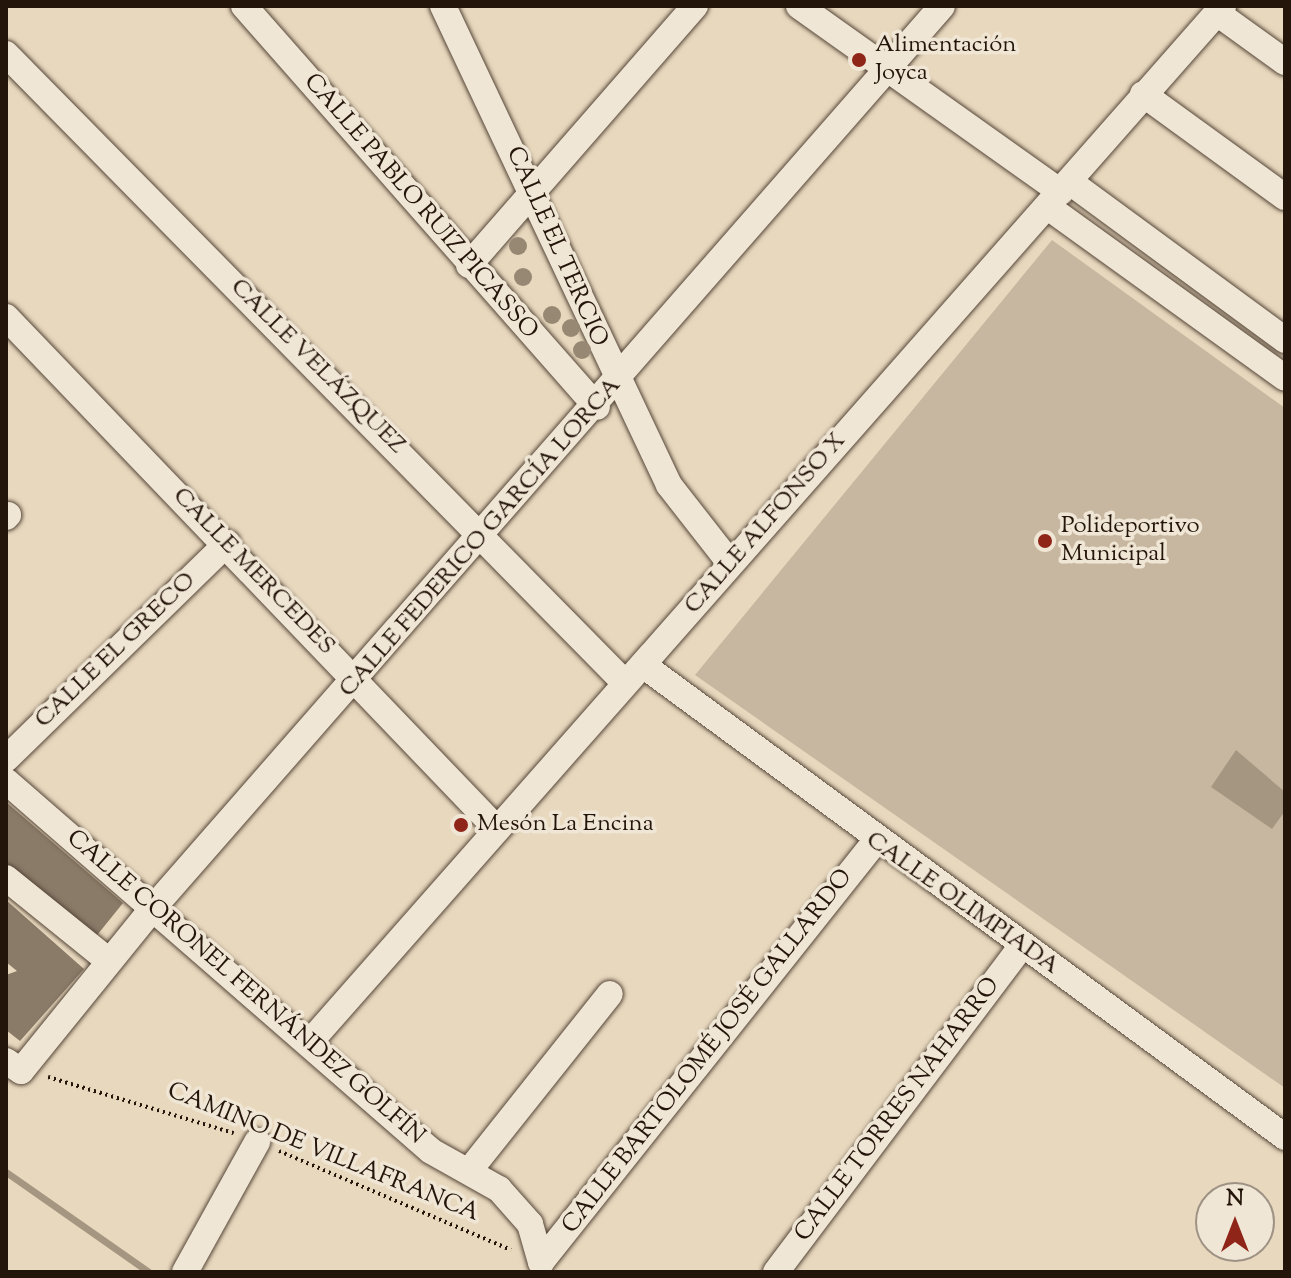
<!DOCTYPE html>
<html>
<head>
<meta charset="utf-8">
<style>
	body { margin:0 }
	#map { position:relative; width:1291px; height:1278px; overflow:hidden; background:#e8d8be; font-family:"Sorts Mill Goudy",serif }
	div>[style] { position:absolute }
	.green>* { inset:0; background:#c7b7a0 }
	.water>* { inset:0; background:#a59681 }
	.stream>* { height:7px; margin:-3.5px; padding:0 3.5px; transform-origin:3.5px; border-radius:3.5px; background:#a59681 }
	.building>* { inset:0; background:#8a7a68 }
	.path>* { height:4px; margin-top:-2px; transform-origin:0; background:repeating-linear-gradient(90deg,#24150b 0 2px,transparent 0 6px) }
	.roads { filter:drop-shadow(0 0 2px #554638) drop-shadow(0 0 2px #554638) }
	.minor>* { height:26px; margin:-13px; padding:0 13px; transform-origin:13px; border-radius:13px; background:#f0e6d5 }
	.trees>* { width:18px; height:18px; margin:-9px; border-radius:50%; background:#978874 }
	.dots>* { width:22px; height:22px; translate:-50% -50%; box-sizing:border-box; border:4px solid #f0e6d5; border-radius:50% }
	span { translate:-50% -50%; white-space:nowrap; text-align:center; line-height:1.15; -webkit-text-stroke:7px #f0e6d5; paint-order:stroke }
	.poi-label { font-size:24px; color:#24150b }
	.left { translate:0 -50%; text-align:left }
	.street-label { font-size:24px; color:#24150b }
	.frame { position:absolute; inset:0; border:8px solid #24150b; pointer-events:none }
	.north { position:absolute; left:1195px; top:1182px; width:80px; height:80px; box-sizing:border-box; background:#f0e6d5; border:2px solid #9e9284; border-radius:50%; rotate:0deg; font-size:22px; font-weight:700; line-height:32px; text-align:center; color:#24150b }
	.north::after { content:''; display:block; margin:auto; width:28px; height:36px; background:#8f2418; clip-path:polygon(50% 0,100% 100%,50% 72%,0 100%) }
</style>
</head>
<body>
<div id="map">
	<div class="green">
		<div style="clip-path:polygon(1052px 240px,1285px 408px,1285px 1088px,695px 675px)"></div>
	</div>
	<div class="water">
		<div style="clip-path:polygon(1236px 750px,1285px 792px,1285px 811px,1272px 829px,1211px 787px)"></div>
	</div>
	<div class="stream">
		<div style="left:6px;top:1172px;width:174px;rotate:35deg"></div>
	</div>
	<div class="building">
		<div style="clip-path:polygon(6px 802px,123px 903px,94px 939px,6px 865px)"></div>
		<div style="clip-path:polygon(6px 900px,84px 969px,20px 1041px,6px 1030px,6px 975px,17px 971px,6px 962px)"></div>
	</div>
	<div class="path">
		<div style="left:48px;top:1077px;width:194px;rotate:16.8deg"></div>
		<div style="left:279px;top:1151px;width:252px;rotate:23.1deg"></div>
	</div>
	<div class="roads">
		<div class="minor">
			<div style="left:244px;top:6px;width:534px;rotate:48.64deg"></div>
			<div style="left:443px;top:6px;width:530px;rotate:64.74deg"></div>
			<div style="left:669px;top:485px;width:99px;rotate:52deg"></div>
			<div style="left:799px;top:6px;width:321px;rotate:35.4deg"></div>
			<div style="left:1217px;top:13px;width:84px;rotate:35.8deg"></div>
			<div style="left:6px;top:54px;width:882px;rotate:45.46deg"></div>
			<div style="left:1143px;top:94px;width:175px;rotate:36deg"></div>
			<div style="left:1070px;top:182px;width:267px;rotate:36.3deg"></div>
			<div style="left:1048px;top:207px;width:292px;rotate:35.8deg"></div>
			<div style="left:469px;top:265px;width:344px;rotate:-48.9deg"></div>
			<div style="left:6px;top:317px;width:709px;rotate:46.2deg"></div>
			<div style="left:6px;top:517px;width:3px;rotate:-45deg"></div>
			<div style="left:643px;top:665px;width:797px;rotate:36.32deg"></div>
			<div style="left:6px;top:759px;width:309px;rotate:-44.3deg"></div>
			<div style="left:6px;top:781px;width:563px;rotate:41.04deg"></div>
			<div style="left:431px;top:1151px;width:78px;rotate:29.2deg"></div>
			<div style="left:499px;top:1189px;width:47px;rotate:48.5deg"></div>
			<div style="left:530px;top:1224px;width:40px;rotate:74deg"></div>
			<div style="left:6px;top:878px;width:132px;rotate:38.9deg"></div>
			<div style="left:310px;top:1042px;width:1381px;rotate:-48.61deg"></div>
			<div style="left:6px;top:1061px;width:18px;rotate:34deg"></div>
			<div style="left:21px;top:1071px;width:210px;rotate:-51deg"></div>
			<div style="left:153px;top:908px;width:1198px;rotate:-48.82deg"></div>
			<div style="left:469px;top:1171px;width:226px;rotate:-51.5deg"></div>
			<div style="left:541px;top:1262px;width:537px;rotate:-51.51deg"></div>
			<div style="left:185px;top:1272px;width:149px;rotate:-61deg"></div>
			<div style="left:776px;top:1272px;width:406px;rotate:-53deg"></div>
		</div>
	</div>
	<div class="trees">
		<div style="left:518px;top:246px"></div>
		<div style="left:523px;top:277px"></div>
		<div style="left:552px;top:315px"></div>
		<div style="left:571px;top:328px"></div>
		<div style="left:582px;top:350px"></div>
	</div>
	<div class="dots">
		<div style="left:859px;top:60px;background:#8f2418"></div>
		<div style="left:1045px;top:541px;background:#8f2418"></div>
		<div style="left:461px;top:825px;background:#8f2418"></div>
	</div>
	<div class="poi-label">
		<span class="left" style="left:875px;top:60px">Alimentación<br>Joyca</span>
		<span class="left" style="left:1061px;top:541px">Polideportivo<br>Municipal</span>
		<span class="left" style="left:477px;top:825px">Mesón La Encina</span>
	</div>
	<div class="street-label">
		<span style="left:420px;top:207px;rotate:49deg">CALLE PABLO RUIZ PICASSO</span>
		<span style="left:556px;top:247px;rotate:66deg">CALLE EL TERCIO</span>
		<span style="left:317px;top:367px;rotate:45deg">CALLE VELÁZQUEZ</span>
		<span style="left:766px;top:524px;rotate:-49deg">CALLE ALFONSO X</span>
		<span style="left:481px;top:538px;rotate:-49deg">CALLE FEDERICO GARCÍA LORCA</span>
		<span style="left:253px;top:572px;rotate:46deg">CALLE MERCEDES</span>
		<span style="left:116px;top:651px;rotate:-44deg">CALLE EL GRECO</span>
		<span style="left:962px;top:904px;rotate:35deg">CALLE OLIMPIADA</span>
		<span style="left:245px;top:988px;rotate:41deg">CALLE CORONEL FERNÁNDEZ GOLFÍN</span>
		<span style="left:708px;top:1052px;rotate:-52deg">CALLE BARTOLOMÉ JOSÉ GALLARDO</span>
		<span style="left:898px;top:1110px;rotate:-53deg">CALLE TORRES NAHARRO</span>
		<span style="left:323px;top:1153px;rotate:22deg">CAMINO DE VILLAFRANCA</span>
	</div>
	<div class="frame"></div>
	<div class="north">N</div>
</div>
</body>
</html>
